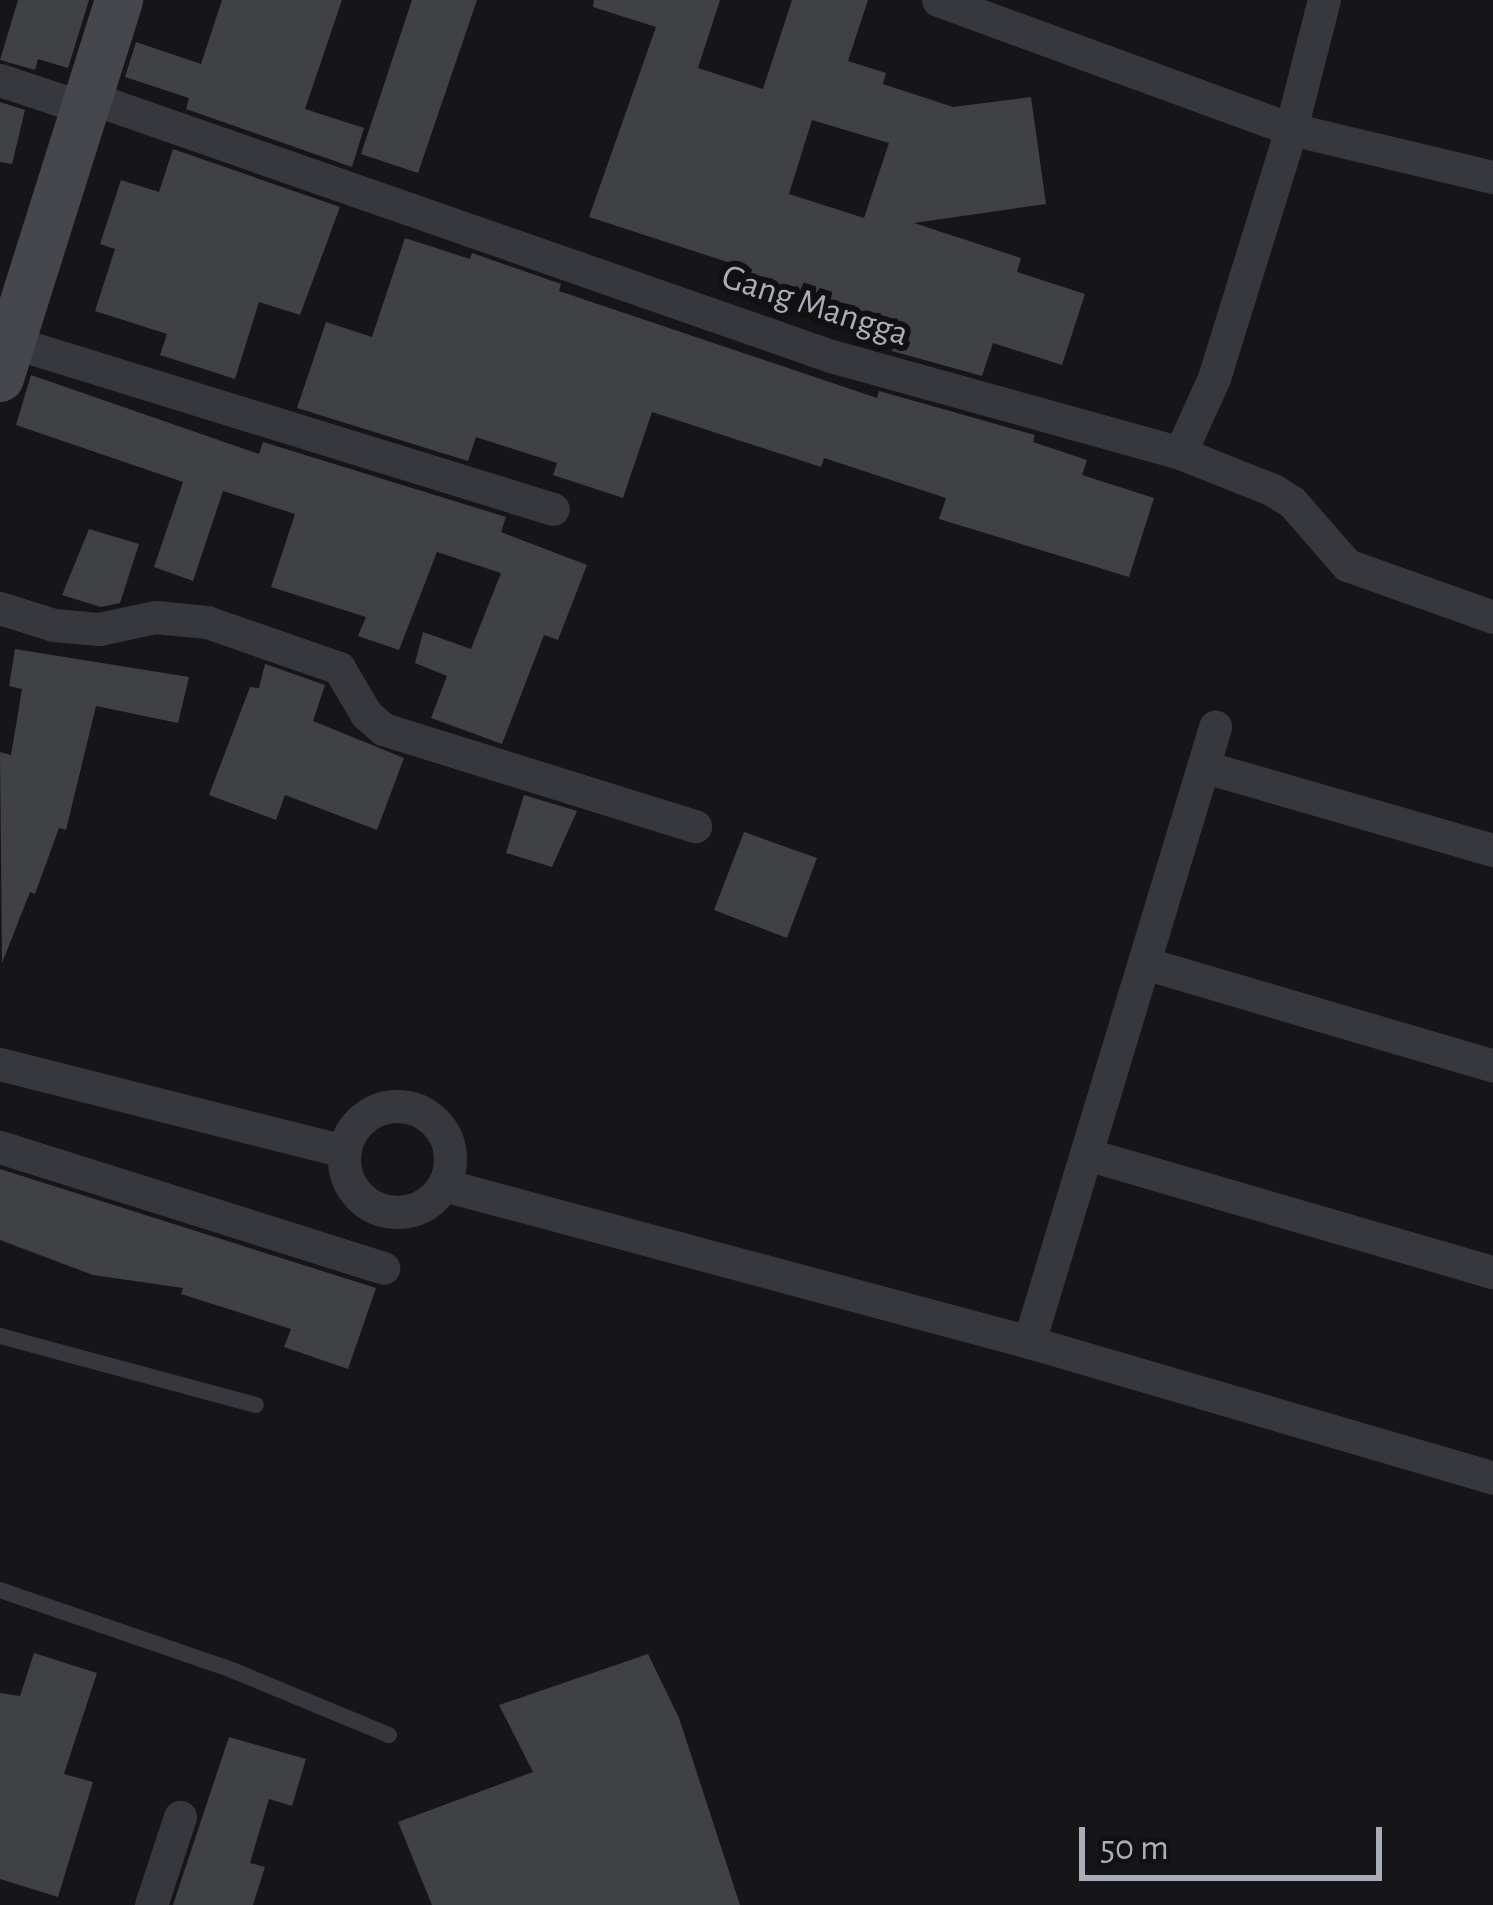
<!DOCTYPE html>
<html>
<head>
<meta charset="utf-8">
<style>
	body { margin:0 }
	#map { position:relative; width:1493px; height:1905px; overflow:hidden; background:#161618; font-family:"Alegreya Sans",sans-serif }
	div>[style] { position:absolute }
	.building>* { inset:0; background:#404145 }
	.lane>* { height:16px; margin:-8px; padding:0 8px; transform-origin:8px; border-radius:8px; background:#37383d }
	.street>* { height:33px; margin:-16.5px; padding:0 16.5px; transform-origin:16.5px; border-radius:16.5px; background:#37383d }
	.street>.ring { margin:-16.5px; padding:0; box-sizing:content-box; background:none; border:33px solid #37383d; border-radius:50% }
	.secondary>* { height:48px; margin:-24px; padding:0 24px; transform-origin:24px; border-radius:24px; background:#45474d }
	span { translate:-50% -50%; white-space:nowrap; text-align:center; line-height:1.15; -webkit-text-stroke:12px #111113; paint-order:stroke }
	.street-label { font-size:36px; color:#a8adb8 }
	.scale { position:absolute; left:1079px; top:1827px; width:303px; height:54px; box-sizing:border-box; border:6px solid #a8adb8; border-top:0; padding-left:15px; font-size:36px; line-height:42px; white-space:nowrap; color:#a8adb8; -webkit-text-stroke:9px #111113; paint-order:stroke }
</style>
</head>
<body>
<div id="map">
	<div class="building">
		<div style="clip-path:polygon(18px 0,89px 0,68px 68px,38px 59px,35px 70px,0 60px)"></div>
		<div style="clip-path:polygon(222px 0,342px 0,305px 109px,364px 128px,352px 167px,186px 109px,189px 98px,125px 77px,136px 42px,201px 64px)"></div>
		<div style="clip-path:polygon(412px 0,477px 0,418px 173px,361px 154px)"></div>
		<div style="clip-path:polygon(evenodd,594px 0,720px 0,698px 68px,763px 89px,792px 0,868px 0,848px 61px,886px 73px,883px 84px,953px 107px,1031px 97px,1046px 204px,914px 223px,1021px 258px,1017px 272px,1085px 294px,1062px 365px,993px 343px,982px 376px,892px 351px,899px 332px,740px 275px,743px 267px,589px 217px,656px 27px,593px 7px,594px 0,812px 120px,889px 143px,864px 218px,789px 194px,812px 120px)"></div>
		<div style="clip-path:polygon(0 102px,25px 110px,12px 164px,0 162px)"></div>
		<div style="clip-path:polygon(173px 149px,340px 207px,300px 315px,259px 302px,235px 379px,160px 355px,167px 334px,95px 311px,115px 249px,100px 244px,121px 180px,159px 192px)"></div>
		<div style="clip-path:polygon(405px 238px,470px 259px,472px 253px,561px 284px,559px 291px,877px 398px,879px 391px,1035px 435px,1033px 442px,1087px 460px,1082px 475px,1154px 498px,1129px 577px,939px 519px,946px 498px,824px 458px,821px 467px,652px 412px,623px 498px,553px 475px,557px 463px,476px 437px,468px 461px,297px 408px,326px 322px,372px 337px)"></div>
		<div style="clip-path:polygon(31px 375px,259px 454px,263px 442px,506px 517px,501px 532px,587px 565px,558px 640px,544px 635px,502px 744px,431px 718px,447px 676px,415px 663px,423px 632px,471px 649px,501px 573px,437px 552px,399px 650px,358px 636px,366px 617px,271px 587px,295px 514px,223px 491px,193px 581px,154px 567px,183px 482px,16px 425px)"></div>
		<div style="clip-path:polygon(89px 529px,139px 544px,120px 603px,101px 607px,62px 595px)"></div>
		<div style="clip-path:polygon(15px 649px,189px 677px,178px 723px,96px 706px,66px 830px,59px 828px,35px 894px,30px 892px,2px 963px,0 752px,11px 755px,22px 689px,9px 686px)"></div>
		<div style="clip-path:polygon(265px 664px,325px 685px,313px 721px,404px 758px,377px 830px,285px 795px,276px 820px,209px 795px,250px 687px,259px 688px)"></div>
		<div style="clip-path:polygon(524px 795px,577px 811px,552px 867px,506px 853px)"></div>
		<div style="clip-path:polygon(744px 832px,817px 858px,787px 938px,714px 910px)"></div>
		<div style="clip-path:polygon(0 1169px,376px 1288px,348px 1369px,284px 1347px,291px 1329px,181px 1294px,183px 1288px,93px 1275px,0 1240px)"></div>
		<div style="clip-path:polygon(34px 1653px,97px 1673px,64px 1774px,93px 1782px,58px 1897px,0 1879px,0 1693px,20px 1696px)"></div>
		<div style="clip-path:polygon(648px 1654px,679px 1718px,740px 1905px,432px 1905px,398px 1822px,533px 1772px,499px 1705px)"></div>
		<div style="clip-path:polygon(229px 1737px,306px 1759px,292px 1806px,269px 1799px,250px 1863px,265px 1867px,253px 1905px,173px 1905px)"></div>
	</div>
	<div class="lane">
		<div style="left:0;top:1336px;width:265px;rotate:15.1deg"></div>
		<div style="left:0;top:1590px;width:245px;rotate:19deg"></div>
		<div style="left:232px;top:1670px;width:170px;rotate:22.5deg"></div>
	</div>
	<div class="street">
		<div style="left:938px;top:0;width:376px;rotate:20.1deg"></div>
		<div style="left:1291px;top:129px;width:208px;rotate:13.4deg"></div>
		<div style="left:0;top:80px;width:92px;rotate:18.4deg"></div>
		<div style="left:91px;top:98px;width:784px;rotate:19.22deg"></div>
		<div style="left:831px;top:356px;width:362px;rotate:15.5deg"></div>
		<div style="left:1180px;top:453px;width:100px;rotate:21.7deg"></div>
		<div style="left:1273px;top:490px;width:22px;rotate:32deg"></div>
		<div style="left:1292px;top:502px;width:84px;rotate:48.9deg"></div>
		<div style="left:1347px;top:565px;width:155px;rotate:19.6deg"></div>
		<div style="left:12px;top:342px;width:566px;rotate:17.15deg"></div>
		<div style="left:1180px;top:453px;width:82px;rotate:-65.6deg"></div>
		<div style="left:1214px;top:378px;width:261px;rotate:-72.8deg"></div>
		<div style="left:1291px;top:129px;width:133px;rotate:-75.7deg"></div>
		<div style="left:0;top:608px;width:57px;rotate:17.5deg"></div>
		<div style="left:54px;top:625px;width:45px;rotate:5.1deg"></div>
		<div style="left:99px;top:629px;width:57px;rotate:-12.1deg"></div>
		<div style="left:155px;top:617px;width:52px;rotate:5.5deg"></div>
		<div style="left:207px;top:622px;width:140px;rotate:19.2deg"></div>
		<div style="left:339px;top:668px;width:53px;rotate:59.6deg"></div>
		<div style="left:366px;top:714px;width:23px;rotate:41deg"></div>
		<div style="left:383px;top:729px;width:327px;rotate:17.3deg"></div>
		<div style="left:1205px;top:767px;width:300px;rotate:16.1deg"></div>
		<div style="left:1144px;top:963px;width:364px;rotate:16.4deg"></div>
		<div style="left:0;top:1064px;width:355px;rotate:14.2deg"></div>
		<div class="ring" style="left:344px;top:1106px;width:73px;height:73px"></div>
		<div style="left:0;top:1147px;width:402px;rotate:17.5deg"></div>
		<div style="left:1086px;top:1154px;width:424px;rotate:16.2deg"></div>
		<div style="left:444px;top:1185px;width:606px;rotate:15.02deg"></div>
		<div style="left:1029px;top:1342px;width:484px;rotate:16.3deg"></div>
		<div style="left:1029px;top:1342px;width:643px;rotate:-73.17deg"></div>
		<div style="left:151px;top:1905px;width:93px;rotate:-71.8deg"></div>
	</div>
	<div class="secondary">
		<div style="left:0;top:378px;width:396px;rotate:-72.5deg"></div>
	</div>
	<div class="street-label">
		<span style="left:815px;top:306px;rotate:18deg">Gang Mangga</span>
	</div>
	<div class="scale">50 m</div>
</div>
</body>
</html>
